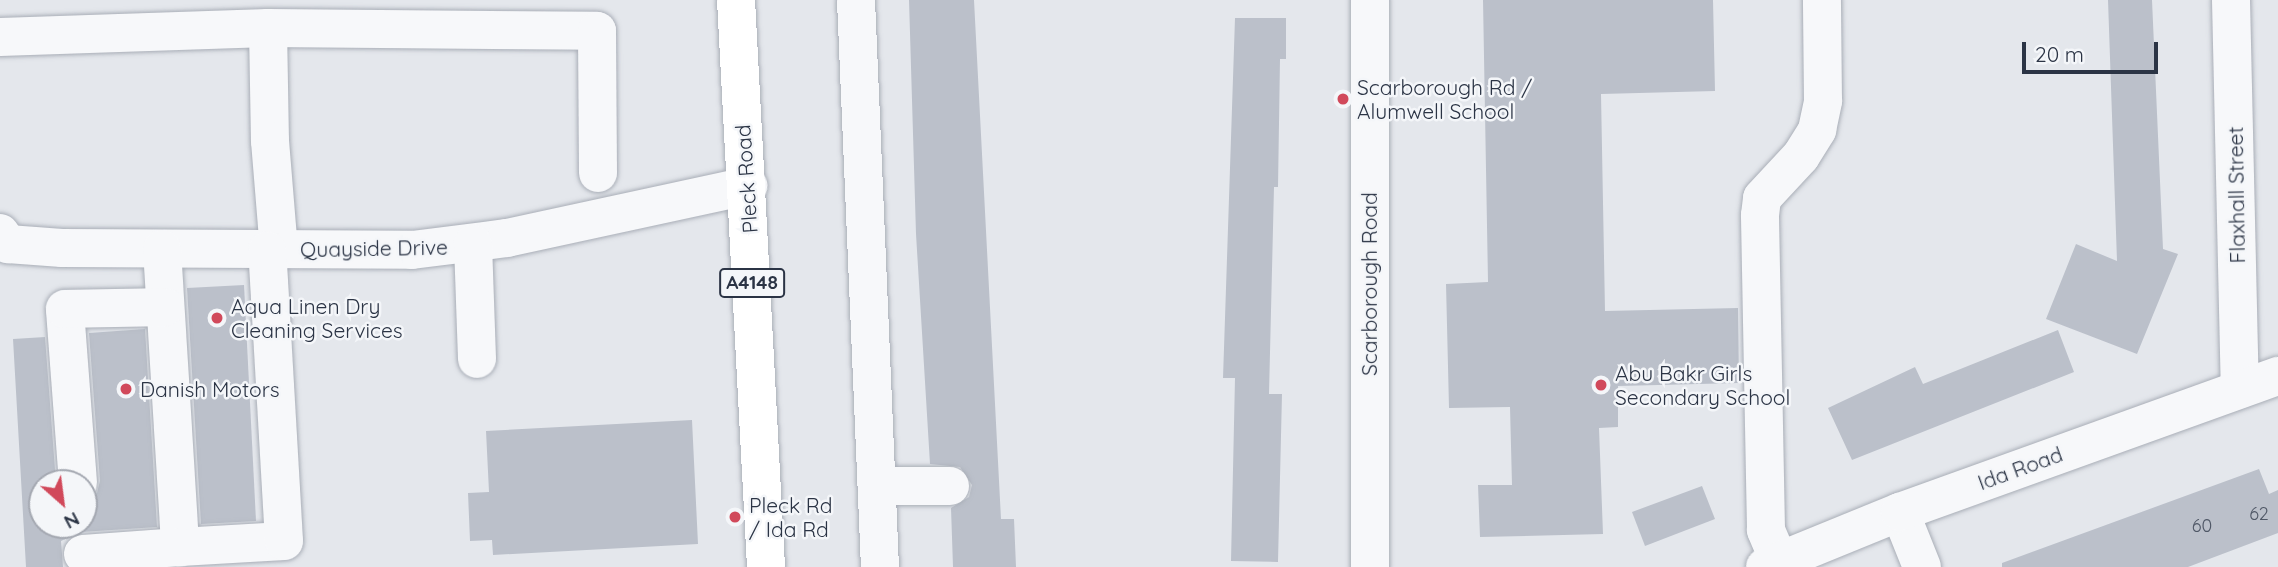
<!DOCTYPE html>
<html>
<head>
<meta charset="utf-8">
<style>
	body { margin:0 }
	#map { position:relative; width:2278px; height:567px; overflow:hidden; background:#e4e7ec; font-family:Quicksand,sans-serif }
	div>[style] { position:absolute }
	.building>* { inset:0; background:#bbc0ca }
	.roads { filter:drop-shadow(0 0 2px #a9aeb7) drop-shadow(0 0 2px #a9aeb7) }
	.minor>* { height:38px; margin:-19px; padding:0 19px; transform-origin:19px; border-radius:19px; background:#f7f8fa }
	.highway>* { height:38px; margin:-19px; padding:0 19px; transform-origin:19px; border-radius:19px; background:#fff }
	.dots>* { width:19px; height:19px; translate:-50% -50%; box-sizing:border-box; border:4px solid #f4f6f9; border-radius:50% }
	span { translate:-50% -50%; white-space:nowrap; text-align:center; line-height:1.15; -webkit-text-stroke:5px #f4f6f9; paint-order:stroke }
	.number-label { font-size:18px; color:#4f5766 }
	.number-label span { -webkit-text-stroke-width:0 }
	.shield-label span { padding:2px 5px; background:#f4f6f9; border:2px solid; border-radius:5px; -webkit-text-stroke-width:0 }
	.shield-label { font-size:19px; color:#2b3445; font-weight:700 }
	.poi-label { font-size:21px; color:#2b3445 }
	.left { translate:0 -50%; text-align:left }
	.street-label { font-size:21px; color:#2b3445 }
	.north { position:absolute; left:28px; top:469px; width:70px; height:70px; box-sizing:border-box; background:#f4f6f9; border:2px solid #a4a8b1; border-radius:50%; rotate:152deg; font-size:19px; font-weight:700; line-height:28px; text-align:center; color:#2b3445 }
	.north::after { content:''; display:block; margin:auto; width:24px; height:32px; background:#d1495b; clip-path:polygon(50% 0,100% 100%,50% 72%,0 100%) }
	.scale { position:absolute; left:2022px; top:42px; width:136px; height:32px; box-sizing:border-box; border:4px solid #2b3445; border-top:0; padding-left:9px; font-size:21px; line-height:24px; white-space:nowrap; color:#2b3445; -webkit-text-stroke:5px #f4f6f9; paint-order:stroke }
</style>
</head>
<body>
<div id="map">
	<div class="building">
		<div style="clip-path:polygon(909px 0,974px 0,1001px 519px,1014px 519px,1016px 567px,953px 567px,951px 508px,969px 497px,972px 485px,960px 467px,930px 464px,916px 234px)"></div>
		<div style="clip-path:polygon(1483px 0,1713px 0,1715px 91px,1601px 94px,1605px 311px,1738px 308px,1739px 383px,1618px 386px,1618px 427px,1599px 428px,1603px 534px,1480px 537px,1478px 485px,1512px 485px,1510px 407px,1449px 408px,1446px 284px,1488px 282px)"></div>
		<div style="clip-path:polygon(2108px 0,2152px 0,2163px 249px,2178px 254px,2137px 354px,2046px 319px,2076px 244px,2117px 261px)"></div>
		<div style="clip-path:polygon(1235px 18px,1286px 18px,1286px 59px,1280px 59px,1278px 187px,1274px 187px,1269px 394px,1282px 394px,1278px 562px,1231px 561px,1235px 378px,1223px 378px)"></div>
		<div style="clip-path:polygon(244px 285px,256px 521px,201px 524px,187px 288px)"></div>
		<div style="clip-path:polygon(145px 329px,157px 527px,81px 532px,61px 541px,63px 567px,26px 567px,13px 339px,45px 337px,56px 483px,42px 483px,42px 525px,84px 525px,84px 503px,97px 493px,100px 481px,89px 333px)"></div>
		<div style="clip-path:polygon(2058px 330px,2074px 372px,1852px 460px,1828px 408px,1915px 367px,1923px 384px)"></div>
		<div style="clip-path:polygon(692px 420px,698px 544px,493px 555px,492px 540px,470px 541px,468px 493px,489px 492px,486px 431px)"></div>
		<div style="clip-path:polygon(2259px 469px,2269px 494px,2278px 490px,2278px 533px,2188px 567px,2002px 567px,2002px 563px)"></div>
		<div style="clip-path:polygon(1702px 486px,1715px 519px,1645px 546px,1632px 512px)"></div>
	</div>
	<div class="roads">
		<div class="minor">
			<div style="left:856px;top:0;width:568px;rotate:87.58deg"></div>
			<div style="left:2231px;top:0;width:389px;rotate:88.7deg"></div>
			<div style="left:268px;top:28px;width:113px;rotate:89deg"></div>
			<div style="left:270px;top:141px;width:109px;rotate:85.3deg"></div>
			<div style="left:0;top:37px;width:268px;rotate:-1.9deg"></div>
			<div style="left:268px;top:28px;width:329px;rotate:0.5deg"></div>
			<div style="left:597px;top:31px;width:142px;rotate:89.6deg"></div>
			<div style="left:0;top:233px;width:14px;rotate:54deg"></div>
			<div style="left:8px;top:244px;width:54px;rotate:4.2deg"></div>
			<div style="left:62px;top:248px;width:350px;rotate:0.3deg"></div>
			<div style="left:412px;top:250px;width:96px;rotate:-7.2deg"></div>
			<div style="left:507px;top:238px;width:247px;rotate:-12.2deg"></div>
			<div style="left:473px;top:244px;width:115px;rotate:88deg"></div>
			<div style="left:162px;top:249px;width:299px;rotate:86.5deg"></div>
			<div style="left:180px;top:547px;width:104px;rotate:-3.3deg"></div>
			<div style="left:284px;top:541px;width:291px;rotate:-93.3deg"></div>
			<div style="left:78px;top:483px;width:174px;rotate:-94.3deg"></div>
			<div style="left:65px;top:309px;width:100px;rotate:-1.1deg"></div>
			<div style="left:878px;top:486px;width:72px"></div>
			<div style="left:1900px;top:512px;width:59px;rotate:68.2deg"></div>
			<div style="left:83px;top:554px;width:97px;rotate:-4.1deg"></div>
			<div style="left:1779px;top:561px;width:34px;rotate:-113deg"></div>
			<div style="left:1766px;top:530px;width:315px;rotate:-91.1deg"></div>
			<div style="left:1760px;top:215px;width:17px;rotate:-83deg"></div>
			<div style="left:1762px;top:198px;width:57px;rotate:-47.1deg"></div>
			<div style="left:1801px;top:156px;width:31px;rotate:-58deg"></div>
			<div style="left:1817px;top:130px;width:30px;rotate:-78deg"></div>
			<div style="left:1823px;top:101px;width:101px;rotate:-90.6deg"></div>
			<div style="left:1370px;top:567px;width:567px;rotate:-90deg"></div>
			<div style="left:1765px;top:567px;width:146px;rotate:-22.2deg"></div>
			<div style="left:1900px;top:512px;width:402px;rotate:-19.8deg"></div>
		</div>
		<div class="highway">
			<div style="left:736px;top:0;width:568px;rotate:86.97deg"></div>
		</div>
	</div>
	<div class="dots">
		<div style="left:1343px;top:99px;background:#d1495b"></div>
		<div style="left:217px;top:318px;background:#d1495b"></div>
		<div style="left:1601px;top:385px;background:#d1495b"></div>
		<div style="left:126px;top:389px;background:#d1495b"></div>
		<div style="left:735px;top:517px;background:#d1495b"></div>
	</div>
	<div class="number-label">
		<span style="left:2259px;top:514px">62</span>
		<span style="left:2202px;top:526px">60</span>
	</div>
	<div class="shield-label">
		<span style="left:752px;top:283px">A4148</span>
	</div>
	<div class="poi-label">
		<span class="left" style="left:1357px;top:99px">Scarborough Rd /<br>Alumwell School</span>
		<span class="left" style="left:231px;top:318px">Aqua Linen Dry<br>Cleaning Services</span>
		<span class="left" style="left:1615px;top:385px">Abu Bakr Girls<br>Secondary School</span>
		<span class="left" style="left:140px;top:389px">Danish Motors</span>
		<span class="left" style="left:749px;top:517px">Pleck Rd<br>/ Ida Rd</span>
	</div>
	<div class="street-label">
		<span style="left:746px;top:179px;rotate:-94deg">Pleck Road</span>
		<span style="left:2236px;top:195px;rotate:-91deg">Flaxhall Street</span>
		<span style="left:374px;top:248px;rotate:-1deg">Quayside Drive</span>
		<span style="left:1369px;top:284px;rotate:-90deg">Scarborough Road</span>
		<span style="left:2020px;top:468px;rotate:-20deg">Ida Road</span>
	</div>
	<div class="north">N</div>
	<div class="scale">20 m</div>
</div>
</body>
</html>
